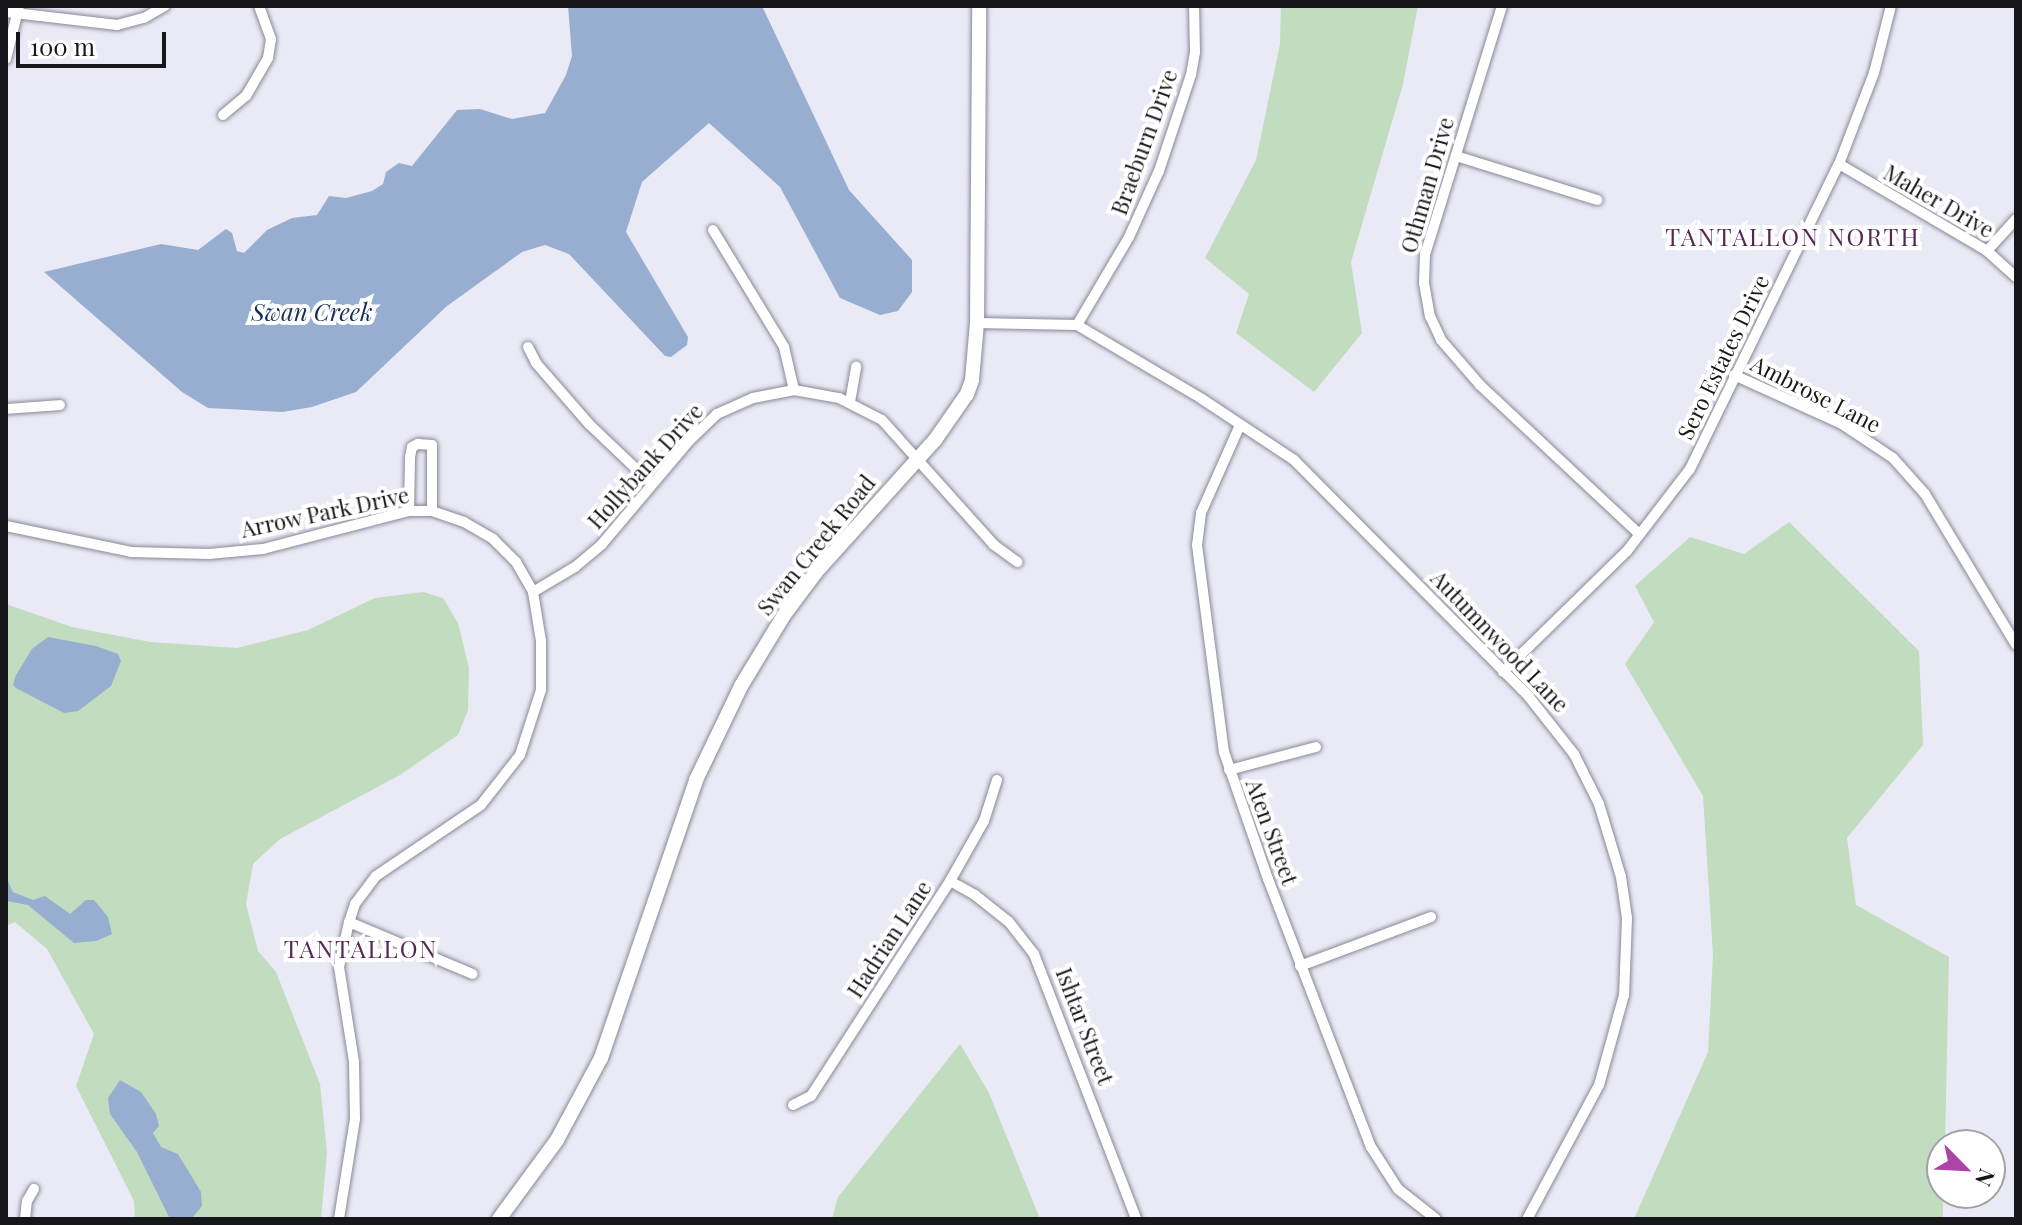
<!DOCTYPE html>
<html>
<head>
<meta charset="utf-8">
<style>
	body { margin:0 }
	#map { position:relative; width:2022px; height:1225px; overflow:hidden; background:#e9eaf6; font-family:"Playfair Display",serif }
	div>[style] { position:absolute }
	.green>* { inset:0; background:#c1dcbf }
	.water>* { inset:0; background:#97aed0 }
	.roads { filter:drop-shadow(0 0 2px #888994) drop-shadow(0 0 2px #888994) }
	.street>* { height:10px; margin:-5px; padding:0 5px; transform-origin:5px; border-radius:5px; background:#fff }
	.secondary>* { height:14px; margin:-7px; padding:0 7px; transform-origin:7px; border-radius:7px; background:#fff }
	span { translate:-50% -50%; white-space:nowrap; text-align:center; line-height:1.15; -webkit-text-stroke:8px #fff; paint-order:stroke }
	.street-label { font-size:22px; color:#17171b }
	.neighbourhood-label { font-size:24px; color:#582656; letter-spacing:2px }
	.water-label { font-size:24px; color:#112e5a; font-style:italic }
	.frame { position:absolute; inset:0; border:8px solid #17171b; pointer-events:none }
	.north { position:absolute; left:1926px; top:1129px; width:80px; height:80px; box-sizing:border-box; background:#fff; border:2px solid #a2a2a4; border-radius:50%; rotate:114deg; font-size:22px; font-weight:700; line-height:32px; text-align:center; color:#17171b }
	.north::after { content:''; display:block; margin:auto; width:28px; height:36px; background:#ac44a8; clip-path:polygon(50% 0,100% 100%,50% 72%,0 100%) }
	.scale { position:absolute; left:16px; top:32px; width:150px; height:36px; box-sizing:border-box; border:4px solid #17171b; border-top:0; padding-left:10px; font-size:24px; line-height:28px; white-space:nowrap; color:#17171b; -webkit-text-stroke:6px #fff; paint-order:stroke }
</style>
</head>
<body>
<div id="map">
	<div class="green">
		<div style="clip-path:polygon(1281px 6px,1418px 6px,1403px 84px,1351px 262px,1362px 333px,1314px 392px,1236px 333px,1249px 294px,1205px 258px,1256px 160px,1280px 44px)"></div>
		<div style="clip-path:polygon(1789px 522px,1919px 651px,1923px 745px,1847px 838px,1856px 905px,1949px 957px,1945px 1145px,1942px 1145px,1943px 1219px,1634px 1219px,1708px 1052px,1713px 955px,1703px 796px,1625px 664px,1654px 622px,1635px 586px,1690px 537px,1744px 554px)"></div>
		<div style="clip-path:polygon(423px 592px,443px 598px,458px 623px,469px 668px,468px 710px,458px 735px,400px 775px,280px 839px,253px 864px,246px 904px,258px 951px,276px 972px,320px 1084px,327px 1152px,321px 1219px,135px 1219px,134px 1201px,76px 1086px,94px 1034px,47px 949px,15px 922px,6px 926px,6px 604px,72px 627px,150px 642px,237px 648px,308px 630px,375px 598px)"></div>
		<div style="clip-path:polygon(960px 1044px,989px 1093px,1040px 1219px,832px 1219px,838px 1197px)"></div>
	</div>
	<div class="water">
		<div style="clip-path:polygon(568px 6px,762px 6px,849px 190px,912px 260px,912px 292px,898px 311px,880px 315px,840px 298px,780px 187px,709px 123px,642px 182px,626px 232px,688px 337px,687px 345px,671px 357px,665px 356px,569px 254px,545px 245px,522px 252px,447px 306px,356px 392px,312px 407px,282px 412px,208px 408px,182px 392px,44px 272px,161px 244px,198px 250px,226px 229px,232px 233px,237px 251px,244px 253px,267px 230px,292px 218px,317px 215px,329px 196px,346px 198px,372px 191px,383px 184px,386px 172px,399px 163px,412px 166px,457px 110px,480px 109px,512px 119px,545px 113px,566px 75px,572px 56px)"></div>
		<div style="clip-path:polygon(48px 637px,96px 646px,118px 654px,121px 661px,111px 686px,78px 711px,64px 713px,16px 688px,13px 685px,16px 675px,32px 649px)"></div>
		<div style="clip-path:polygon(6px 877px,13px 892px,33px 900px,45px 896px,70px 914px,86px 900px,94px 900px,108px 917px,112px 934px,96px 941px,74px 943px,28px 905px,6px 901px)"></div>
		<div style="clip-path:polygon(120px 1080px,141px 1092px,156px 1114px,159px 1126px,153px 1133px,161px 1147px,178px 1154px,201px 1192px,202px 1206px,191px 1219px,170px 1219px,137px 1152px,110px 1114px,108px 1098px)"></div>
	</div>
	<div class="roads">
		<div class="street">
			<div style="left:1502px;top:6px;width:260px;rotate:107.2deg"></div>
			<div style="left:1425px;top:254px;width:29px;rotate:92deg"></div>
			<div style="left:1424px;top:283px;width:34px;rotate:80deg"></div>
			<div style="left:1430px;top:316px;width:26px;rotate:65deg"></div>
			<div style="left:1441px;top:340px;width:60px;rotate:49.1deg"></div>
			<div style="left:1480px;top:385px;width:218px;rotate:43.1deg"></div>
			<div style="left:6px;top:12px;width:112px;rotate:6.7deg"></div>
			<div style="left:117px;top:25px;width:28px;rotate:-15deg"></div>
			<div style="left:144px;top:18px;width:24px;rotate:-30deg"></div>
			<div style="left:6px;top:59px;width:55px;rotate:-76.2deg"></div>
			<div style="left:223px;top:115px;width:30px;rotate:-40deg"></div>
			<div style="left:246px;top:96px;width:44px;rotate:-59.9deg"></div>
			<div style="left:268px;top:58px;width:19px;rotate:-81deg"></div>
			<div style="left:271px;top:39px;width:35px;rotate:-110deg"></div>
			<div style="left:1456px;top:156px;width:148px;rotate:17.3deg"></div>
			<div style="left:1839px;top:164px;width:172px;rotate:30.4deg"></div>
			<div style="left:1987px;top:251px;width:39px;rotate:42deg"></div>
			<div style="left:713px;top:230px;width:137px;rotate:58.7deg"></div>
			<div style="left:784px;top:347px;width:44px;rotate:76.9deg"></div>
			<div style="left:1987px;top:251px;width:43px;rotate:-47.8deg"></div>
			<div style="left:977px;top:323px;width:100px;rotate:1.1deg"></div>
			<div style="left:1077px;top:325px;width:145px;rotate:30.6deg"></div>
			<div style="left:1202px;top:399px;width:110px;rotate:33.5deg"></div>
			<div style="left:1294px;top:460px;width:334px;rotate:45.2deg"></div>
			<div style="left:1529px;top:697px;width:73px;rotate:51.7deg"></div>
			<div style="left:1574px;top:754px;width:56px;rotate:63.4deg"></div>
			<div style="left:1599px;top:804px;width:76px;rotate:73.2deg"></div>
			<div style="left:1621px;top:877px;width:41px;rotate:81.7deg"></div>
			<div style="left:1627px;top:918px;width:77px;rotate:92.2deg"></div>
			<div style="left:1624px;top:995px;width:93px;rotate:105.5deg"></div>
			<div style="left:1599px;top:1085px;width:152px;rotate:118.2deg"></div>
			<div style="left:1077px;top:325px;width:102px;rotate:-59.4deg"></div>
			<div style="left:1129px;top:237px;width:72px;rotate:-65.6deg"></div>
			<div style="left:1159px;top:171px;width:101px;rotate:-71.6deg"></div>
			<div style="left:1191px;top:75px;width:23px;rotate:-80deg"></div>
			<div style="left:1195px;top:52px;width:46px;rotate:-91.2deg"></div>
			<div style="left:528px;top:347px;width:18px;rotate:63deg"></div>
			<div style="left:536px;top:363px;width:81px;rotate:49deg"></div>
			<div style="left:589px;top:424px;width:87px;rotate:43.6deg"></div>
			<div style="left:1734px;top:375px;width:119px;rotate:24.4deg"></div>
			<div style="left:1842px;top:424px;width:61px;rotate:33.7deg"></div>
			<div style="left:1893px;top:458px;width:48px;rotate:48.4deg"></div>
			<div style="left:1925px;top:494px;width:176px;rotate:58.9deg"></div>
			<div style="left:850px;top:402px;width:36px;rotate:-80deg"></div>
			<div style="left:6px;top:409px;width:54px;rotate:-4.2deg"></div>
			<div style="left:1240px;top:425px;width:96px;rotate:113.9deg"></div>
			<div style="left:1201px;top:513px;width:32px;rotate:97deg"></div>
			<div style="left:1197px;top:545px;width:209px;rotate:82.6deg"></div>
			<div style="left:1224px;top:752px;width:134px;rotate:70.9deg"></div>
			<div style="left:1268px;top:879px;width:287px;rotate:69deg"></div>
			<div style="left:1371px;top:1147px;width:50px;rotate:57.3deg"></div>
			<div style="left:1398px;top:1189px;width:48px;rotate:38.3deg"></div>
			<div style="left:409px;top:511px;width:54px;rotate:-88.9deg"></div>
			<div style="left:410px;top:457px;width:10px;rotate:-79deg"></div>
			<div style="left:412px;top:447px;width:7px;rotate:-27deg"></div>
			<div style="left:418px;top:444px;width:14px;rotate:4deg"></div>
			<div style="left:432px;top:445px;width:66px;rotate:90deg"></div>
			<div style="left:6px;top:526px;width:128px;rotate:11.7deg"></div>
			<div style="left:131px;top:552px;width:78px;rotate:1.5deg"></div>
			<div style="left:209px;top:554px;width:54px;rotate:-5.3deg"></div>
			<div style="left:263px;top:549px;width:151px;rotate:-14.6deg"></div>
			<div style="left:409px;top:511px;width:23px"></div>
			<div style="left:432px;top:511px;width:34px;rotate:19deg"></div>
			<div style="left:464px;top:522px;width:34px;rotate:30deg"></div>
			<div style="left:493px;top:539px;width:33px;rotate:45deg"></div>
			<div style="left:516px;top:562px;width:34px;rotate:60deg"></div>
			<div style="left:533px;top:592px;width:50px;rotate:80.7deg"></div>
			<div style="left:541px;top:641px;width:49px;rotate:90deg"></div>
			<div style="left:541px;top:690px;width:68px;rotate:107.9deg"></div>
			<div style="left:520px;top:755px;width:63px;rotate:128deg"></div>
			<div style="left:481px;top:805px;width:127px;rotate:145.9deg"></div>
			<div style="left:376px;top:876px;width:35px;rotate:127deg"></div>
			<div style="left:355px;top:904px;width:19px;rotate:108deg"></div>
			<div style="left:349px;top:922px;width:46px;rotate:102.5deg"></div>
			<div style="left:339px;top:967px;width:96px;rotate:81deg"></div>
			<div style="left:354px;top:1062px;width:57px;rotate:89deg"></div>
			<div style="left:355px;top:1119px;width:101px;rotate:99.1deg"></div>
			<div style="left:533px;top:592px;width:49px;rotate:-30.8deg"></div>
			<div style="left:575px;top:567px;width:35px;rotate:-40deg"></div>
			<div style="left:602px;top:544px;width:136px;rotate:-49.8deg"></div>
			<div style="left:690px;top:440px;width:37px;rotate:-44deg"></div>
			<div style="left:717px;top:414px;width:39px;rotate:-24deg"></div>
			<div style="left:753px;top:398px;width:42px;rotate:-11deg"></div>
			<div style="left:794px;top:390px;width:46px;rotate:10.1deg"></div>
			<div style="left:839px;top:398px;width:48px;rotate:27.1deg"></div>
			<div style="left:882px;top:420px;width:168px;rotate:48.1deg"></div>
			<div style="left:994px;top:545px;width:29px;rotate:36deg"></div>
			<div style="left:1503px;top:672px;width:173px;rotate:-44.3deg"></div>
			<div style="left:1627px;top:551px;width:103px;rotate:-52.5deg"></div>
			<div style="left:1690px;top:469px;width:339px;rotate:-64deg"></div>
			<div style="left:1839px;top:164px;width:97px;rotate:-69deg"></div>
			<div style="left:1874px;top:73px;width:69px;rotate:-75.8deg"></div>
			<div style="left:1229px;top:770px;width:90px;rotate:-14.8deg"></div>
			<div style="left:950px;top:881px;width:29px;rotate:29deg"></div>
			<div style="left:975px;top:895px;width:43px;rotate:38.5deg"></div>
			<div style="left:1009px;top:922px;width:41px;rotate:52deg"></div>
			<div style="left:1034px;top:954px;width:284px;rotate:68.9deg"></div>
			<div style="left:349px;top:922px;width:134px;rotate:22.8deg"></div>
			<div style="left:1300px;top:966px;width:140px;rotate:-20.5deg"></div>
			<div style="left:793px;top:1105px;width:20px;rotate:-27deg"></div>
			<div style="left:811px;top:1096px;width:256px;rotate:-57.1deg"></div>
			<div style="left:950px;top:881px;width:69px;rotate:-60.5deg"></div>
			<div style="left:984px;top:821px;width:43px;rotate:-72.4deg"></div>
			<div style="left:25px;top:1219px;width:18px;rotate:-84deg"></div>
			<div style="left:27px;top:1201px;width:14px;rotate:-60deg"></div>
		</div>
		<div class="secondary">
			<div style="left:499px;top:1219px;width:98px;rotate:-53.7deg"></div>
			<div style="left:557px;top:1140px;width:93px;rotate:-61.8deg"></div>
			<div style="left:601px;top:1058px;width:294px;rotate:-71.1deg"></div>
			<div style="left:696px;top:780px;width:104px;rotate:-64.4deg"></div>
			<div style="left:741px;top:686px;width:83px;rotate:-58.8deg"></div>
			<div style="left:784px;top:615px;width:54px;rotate:-53.3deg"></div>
			<div style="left:816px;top:572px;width:178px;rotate:-48deg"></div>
			<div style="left:935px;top:440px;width:56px;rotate:-55.2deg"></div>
			<div style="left:967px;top:394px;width:15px;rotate:-70deg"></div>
			<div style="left:972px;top:380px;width:57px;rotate:-85deg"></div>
			<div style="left:977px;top:323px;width:317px;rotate:-89.6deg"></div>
		</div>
	</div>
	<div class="street-label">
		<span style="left:1144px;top:142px;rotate:-70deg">Braeburn Drive</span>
		<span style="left:1427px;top:185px;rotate:-74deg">Othman Drive</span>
		<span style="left:1939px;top:201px;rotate:30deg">Maher Drive</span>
		<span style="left:1723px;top:357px;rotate:-64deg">Sero Estates Drive</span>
		<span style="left:1816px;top:394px;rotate:27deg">Ambrose Lane</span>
		<span style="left:645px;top:466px;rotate:-48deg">Hollybank Drive</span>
		<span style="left:325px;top:512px;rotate:-12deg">Arrow Park Drive</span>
		<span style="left:816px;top:545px;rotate:-51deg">Swan Creek Road</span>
		<span style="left:1500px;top:641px;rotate:46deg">Autumnwood Lane</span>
		<span style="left:1272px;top:832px;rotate:70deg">Aten Street</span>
		<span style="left:889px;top:939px;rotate:-57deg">Hadrian Lane</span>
		<span style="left:1085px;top:1026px;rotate:69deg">Ishtar Street</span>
	</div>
	<div class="neighbourhood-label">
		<span style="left:1793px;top:237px">TANTALLON NORTH</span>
		<span style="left:361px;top:949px">TANTALLON</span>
	</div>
	<div class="water-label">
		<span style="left:312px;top:312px">Swan Creek</span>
	</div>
	<div class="frame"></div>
	<div class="north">N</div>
	<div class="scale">100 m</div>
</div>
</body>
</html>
